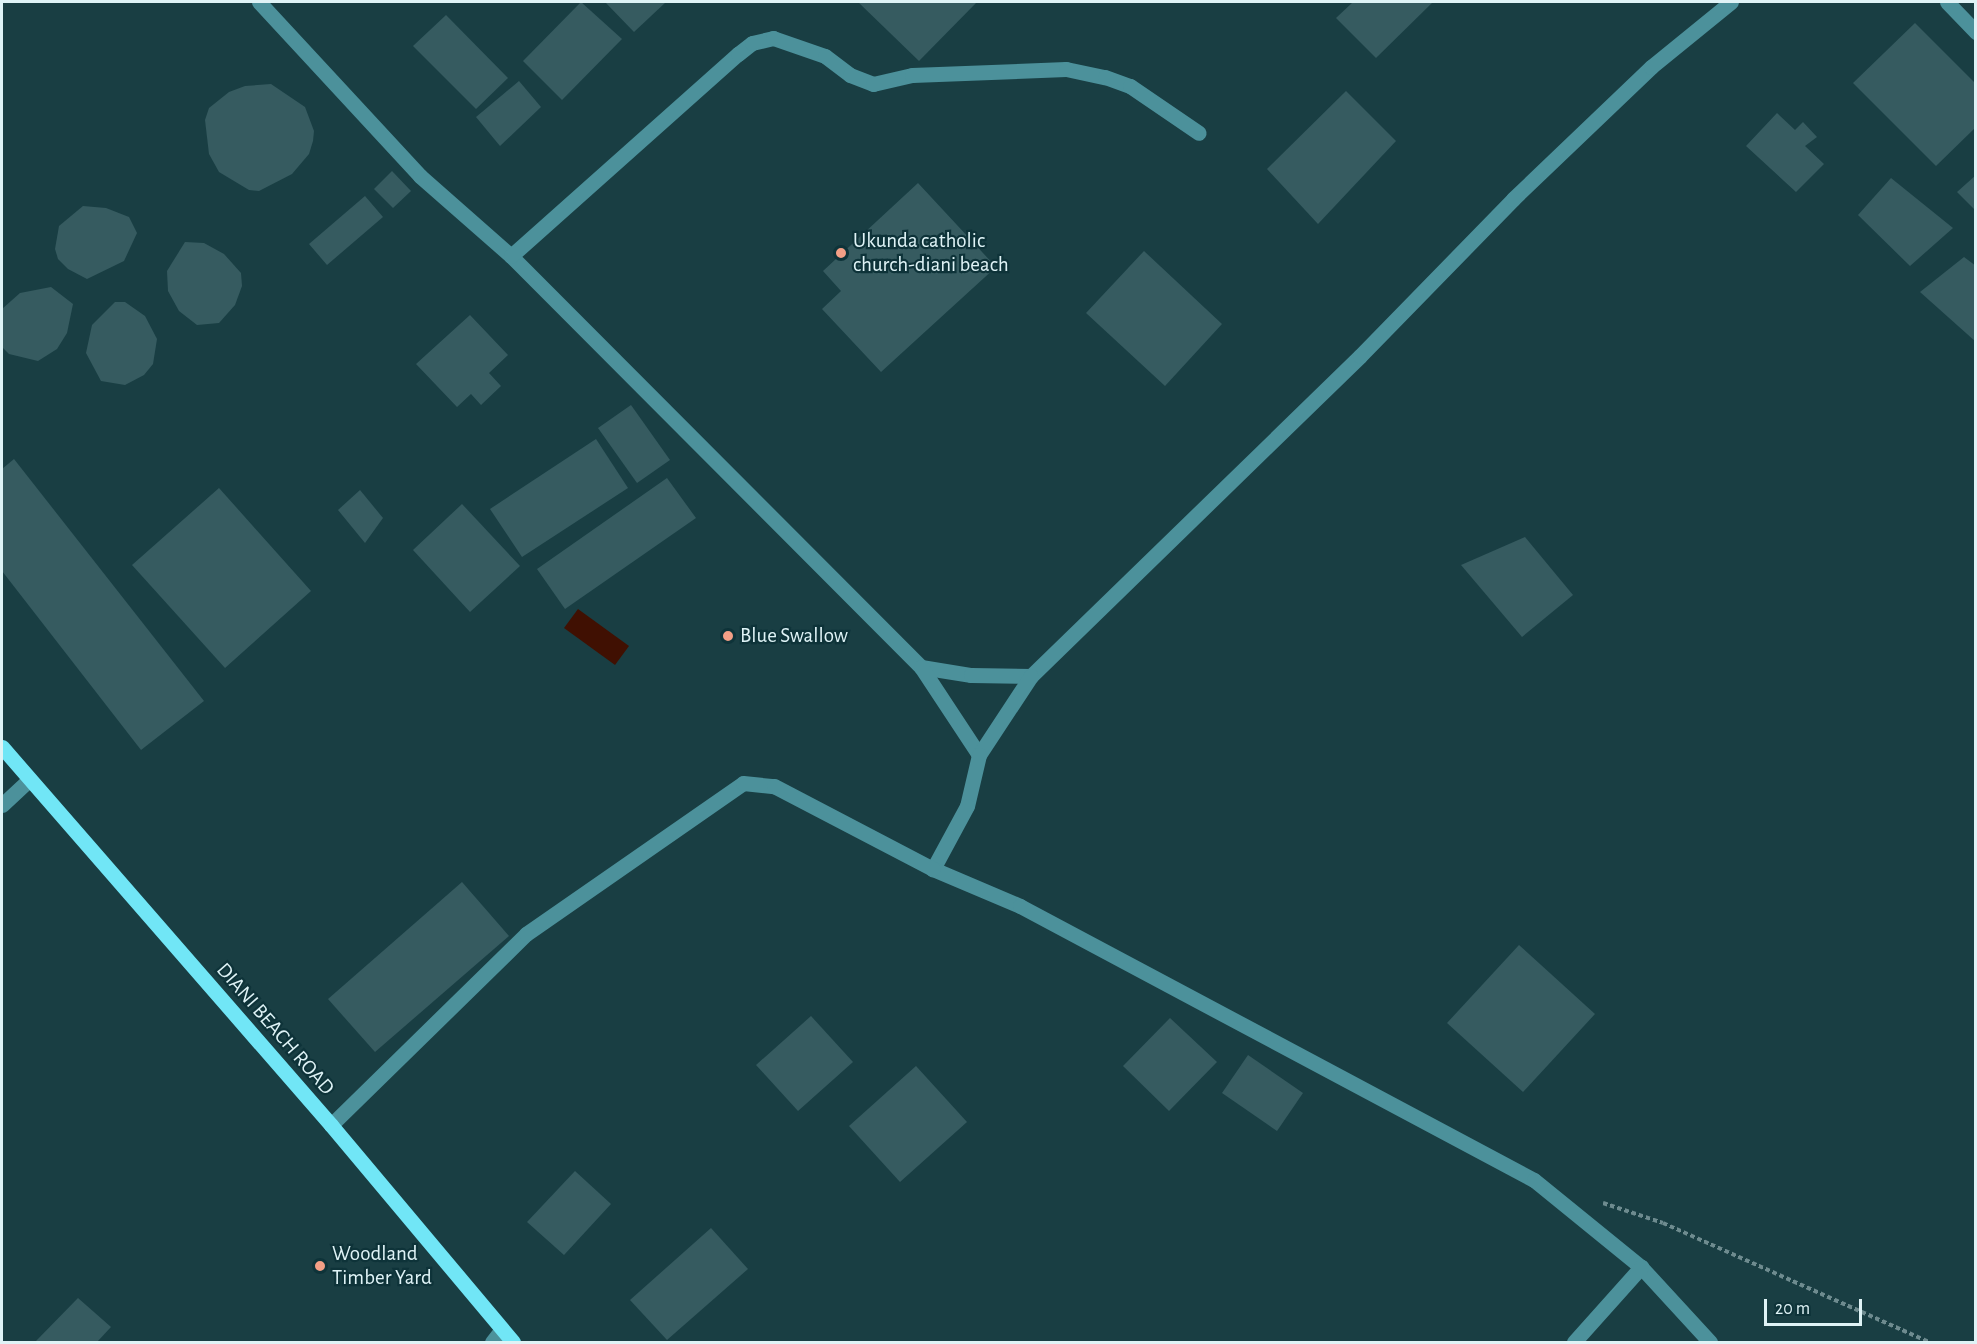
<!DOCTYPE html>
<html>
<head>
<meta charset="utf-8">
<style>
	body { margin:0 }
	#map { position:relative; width:1977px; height:1344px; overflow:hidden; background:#193e43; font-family:"Alegreya Sans",sans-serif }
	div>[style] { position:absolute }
	.water>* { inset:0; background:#401002 }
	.building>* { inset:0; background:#365b60 }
	.path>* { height:4px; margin-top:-2px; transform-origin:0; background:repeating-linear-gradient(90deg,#6e8b8f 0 4.5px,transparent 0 7.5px) }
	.minor>* { height:15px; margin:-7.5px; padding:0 7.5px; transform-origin:7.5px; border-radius:7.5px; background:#4c919b }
	.major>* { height:15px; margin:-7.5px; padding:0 7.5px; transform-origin:7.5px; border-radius:7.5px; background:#71e6f6 }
	.dots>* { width:16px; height:16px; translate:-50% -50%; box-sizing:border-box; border:3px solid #0e3339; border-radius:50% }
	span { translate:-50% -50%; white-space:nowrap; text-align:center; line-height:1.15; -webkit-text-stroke:4.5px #0e3339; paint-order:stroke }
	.poi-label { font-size:21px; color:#dff3f6 }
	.left { translate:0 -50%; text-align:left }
	.street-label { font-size:21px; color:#dff3f6 }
	.frame { position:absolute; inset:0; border:3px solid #dff3f6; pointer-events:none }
	.scale { position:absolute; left:1764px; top:1299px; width:98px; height:27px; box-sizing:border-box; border:3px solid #dff3f6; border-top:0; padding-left:8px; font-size:18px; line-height:21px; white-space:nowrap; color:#dff3f6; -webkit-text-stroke:4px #0e3339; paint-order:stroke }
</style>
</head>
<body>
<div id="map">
	<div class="water">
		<div style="clip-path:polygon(578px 609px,629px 646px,615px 665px,564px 628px)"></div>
	</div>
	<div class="building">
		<div style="clip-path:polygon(581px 2px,622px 39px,562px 100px,523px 61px)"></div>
		<div style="clip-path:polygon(605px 2px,666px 2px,634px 32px)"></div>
		<div style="clip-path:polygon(858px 2px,977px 2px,919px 61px)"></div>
		<div style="clip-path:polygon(1353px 2px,1433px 2px,1376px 58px,1336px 18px)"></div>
		<div style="clip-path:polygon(446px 15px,508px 78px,476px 109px,413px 46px)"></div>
		<div style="clip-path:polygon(1915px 23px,1976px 84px,1976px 127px,1936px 166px,1853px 83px)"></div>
		<div style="clip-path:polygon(519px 81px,541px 107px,500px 146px,476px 117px)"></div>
		<div style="clip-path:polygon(271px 84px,305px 107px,314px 131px,313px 141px,309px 154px,292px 174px,259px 191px,249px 190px,219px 172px,209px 154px,205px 120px,209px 108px,229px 92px,245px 86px)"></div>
		<div style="clip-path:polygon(1346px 91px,1396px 141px,1318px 224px,1267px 169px)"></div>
		<div style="clip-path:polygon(1777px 113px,1795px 130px,1803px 122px,1817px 137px,1805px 146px,1824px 164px,1796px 192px,1746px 146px)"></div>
		<div style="clip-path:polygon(392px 171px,411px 191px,393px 208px,374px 189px)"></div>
		<div style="clip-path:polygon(1976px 175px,1976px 211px,1957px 192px)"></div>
		<div style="clip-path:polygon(1891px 178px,1953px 228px,1910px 266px,1858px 215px)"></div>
		<div style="clip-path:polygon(918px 183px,996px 267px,881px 372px,822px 309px,841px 291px,823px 271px)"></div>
		<div style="clip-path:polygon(365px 196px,383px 217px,327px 265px,309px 244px)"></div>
		<div style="clip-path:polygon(83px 206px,106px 208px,129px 217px,137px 233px,124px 261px,87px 279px,68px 269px,58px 259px,55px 249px,59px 226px)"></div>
		<div style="clip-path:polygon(185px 242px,204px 243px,224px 254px,241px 273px,242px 286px,235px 305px,219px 323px,197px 325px,179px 311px,168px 291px,167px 271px)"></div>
		<div style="clip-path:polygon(1144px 251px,1222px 324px,1165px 386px,1086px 313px)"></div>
		<div style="clip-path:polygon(1964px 257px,1976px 266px,1976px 342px,1920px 292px)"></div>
		<div style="clip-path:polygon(51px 287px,73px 304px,67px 333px,57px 349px,38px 361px,9px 354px,2px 347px,2px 309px,20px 293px)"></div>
		<div style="clip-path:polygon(115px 302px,125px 302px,145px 316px,157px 339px,153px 364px,144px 375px,125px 385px,101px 381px,86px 353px,92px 325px)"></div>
		<div style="clip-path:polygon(470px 315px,508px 355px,489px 373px,501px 386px,481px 405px,471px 394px,457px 407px,416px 364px)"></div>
		<div style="clip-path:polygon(631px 405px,670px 460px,637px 483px,598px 428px)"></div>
		<div style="clip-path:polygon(596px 439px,628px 488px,522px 557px,490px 509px)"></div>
		<div style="clip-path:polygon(14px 459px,204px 701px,141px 750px,2px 571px,2px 469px)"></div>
		<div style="clip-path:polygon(667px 478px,696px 518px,565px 609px,537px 569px)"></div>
		<div style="clip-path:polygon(219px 488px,311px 591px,225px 668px,132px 565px)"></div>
		<div style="clip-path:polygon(360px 490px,383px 518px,365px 543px,338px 510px)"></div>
		<div style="clip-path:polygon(462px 504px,520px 566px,470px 612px,413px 550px)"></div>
		<div style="clip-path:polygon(1525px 537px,1573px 595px,1522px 637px,1461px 565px)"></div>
		<div style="clip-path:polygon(462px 882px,509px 936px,375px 1052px,328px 999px)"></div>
		<div style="clip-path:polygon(1519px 945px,1595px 1014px,1523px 1092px,1447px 1023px)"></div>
		<div style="clip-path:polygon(811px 1016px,853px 1062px,798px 1111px,756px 1065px)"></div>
		<div style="clip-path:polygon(1170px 1018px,1217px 1062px,1169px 1111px,1123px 1066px)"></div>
		<div style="clip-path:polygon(1248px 1055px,1303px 1093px,1277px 1131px,1222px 1093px)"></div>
		<div style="clip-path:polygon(916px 1066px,967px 1122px,900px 1182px,849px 1126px)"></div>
		<div style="clip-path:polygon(575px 1171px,611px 1204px,564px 1255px,527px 1222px)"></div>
		<div style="clip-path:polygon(711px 1228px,748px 1269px,667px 1340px,630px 1300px)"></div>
		<div style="clip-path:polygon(78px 1298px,111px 1327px,97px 1342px,35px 1342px)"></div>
	</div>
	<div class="path">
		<div style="left:1603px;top:1203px;width:63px;rotate:18.4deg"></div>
		<div style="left:1663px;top:1223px;width:291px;rotate:24.1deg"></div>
	</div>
	<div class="minor">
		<div style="left:259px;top:2px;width:237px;rotate:47.2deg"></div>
		<div style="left:420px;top:176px;width:121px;rotate:41.3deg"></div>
		<div style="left:511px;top:256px;width:581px;rotate:45.07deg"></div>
		<div style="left:921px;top:667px;width:51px;rotate:9.1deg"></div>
		<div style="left:971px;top:675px;width:60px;rotate:1deg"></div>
		<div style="left:1031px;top:676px;width:459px;rotate:-44.2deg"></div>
		<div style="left:1360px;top:356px;width:219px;rotate:-45.7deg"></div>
		<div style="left:1513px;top:199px;width:191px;rotate:-43.7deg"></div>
		<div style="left:1651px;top:67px;width:103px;rotate:-39.1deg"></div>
		<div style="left:1947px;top:2px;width:42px;rotate:46deg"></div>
		<div style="left:511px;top:256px;width:304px;rotate:-41.7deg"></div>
		<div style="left:738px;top:54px;width:18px;rotate:-38deg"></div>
		<div style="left:752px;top:43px;width:22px;rotate:-13deg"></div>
		<div style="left:773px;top:38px;width:55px;rotate:19.1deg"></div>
		<div style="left:825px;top:56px;width:31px;rotate:37deg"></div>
		<div style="left:850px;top:75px;width:25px;rotate:21deg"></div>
		<div style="left:873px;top:84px;width:40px;rotate:-13deg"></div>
		<div style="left:912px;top:75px;width:154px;rotate:-2.2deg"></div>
		<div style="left:1066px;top:69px;width:40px;rotate:12deg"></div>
		<div style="left:1105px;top:77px;width:27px;rotate:20deg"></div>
		<div style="left:1130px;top:86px;width:83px;rotate:34.3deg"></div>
		<div style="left:921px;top:667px;width:105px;rotate:56.6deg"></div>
		<div style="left:1031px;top:676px;width:95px;rotate:123.4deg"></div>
		<div style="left:979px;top:755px;width:52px;rotate:103.2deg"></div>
		<div style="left:967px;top:806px;width:72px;rotate:118.4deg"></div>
		<div style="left:933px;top:869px;width:95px;rotate:23deg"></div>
		<div style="left:1020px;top:906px;width:582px;rotate:28.06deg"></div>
		<div style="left:1534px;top:1180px;width:138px;rotate:39.1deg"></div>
		<div style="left:1641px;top:1267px;width:102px;rotate:47.4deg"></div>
		<div style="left:2px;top:805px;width:37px;rotate:-43deg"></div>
		<div style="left:331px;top:1125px;width:273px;rotate:-44.4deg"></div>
		<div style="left:526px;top:934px;width:264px;rotate:-34.8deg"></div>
		<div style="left:743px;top:783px;width:31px;rotate:6deg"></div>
		<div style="left:774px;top:786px;width:179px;rotate:27.6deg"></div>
		<div style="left:492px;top:1342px;width:16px;rotate:-52deg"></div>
		<div style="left:1574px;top:1342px;width:101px;rotate:-48.2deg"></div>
	</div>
	<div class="major">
		<div style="left:2px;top:747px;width:501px;rotate:48.96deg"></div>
		<div style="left:331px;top:1125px;width:283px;rotate:50deg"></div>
	</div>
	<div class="dots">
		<div style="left:841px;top:253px;background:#f39f86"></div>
		<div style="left:728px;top:636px;background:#f39f86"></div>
		<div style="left:320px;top:1266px;background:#f39f86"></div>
	</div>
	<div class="poi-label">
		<span class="left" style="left:853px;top:253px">Ukunda catholic<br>church-diani beach</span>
		<span class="left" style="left:740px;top:636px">Blue Swallow</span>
		<span class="left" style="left:332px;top:1266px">Woodland<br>Timber Yard</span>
	</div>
	<div class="street-label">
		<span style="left:275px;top:1029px;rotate:49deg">DIANI BEACH ROAD</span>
	</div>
	<div class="frame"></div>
	<div class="scale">20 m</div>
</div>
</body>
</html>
